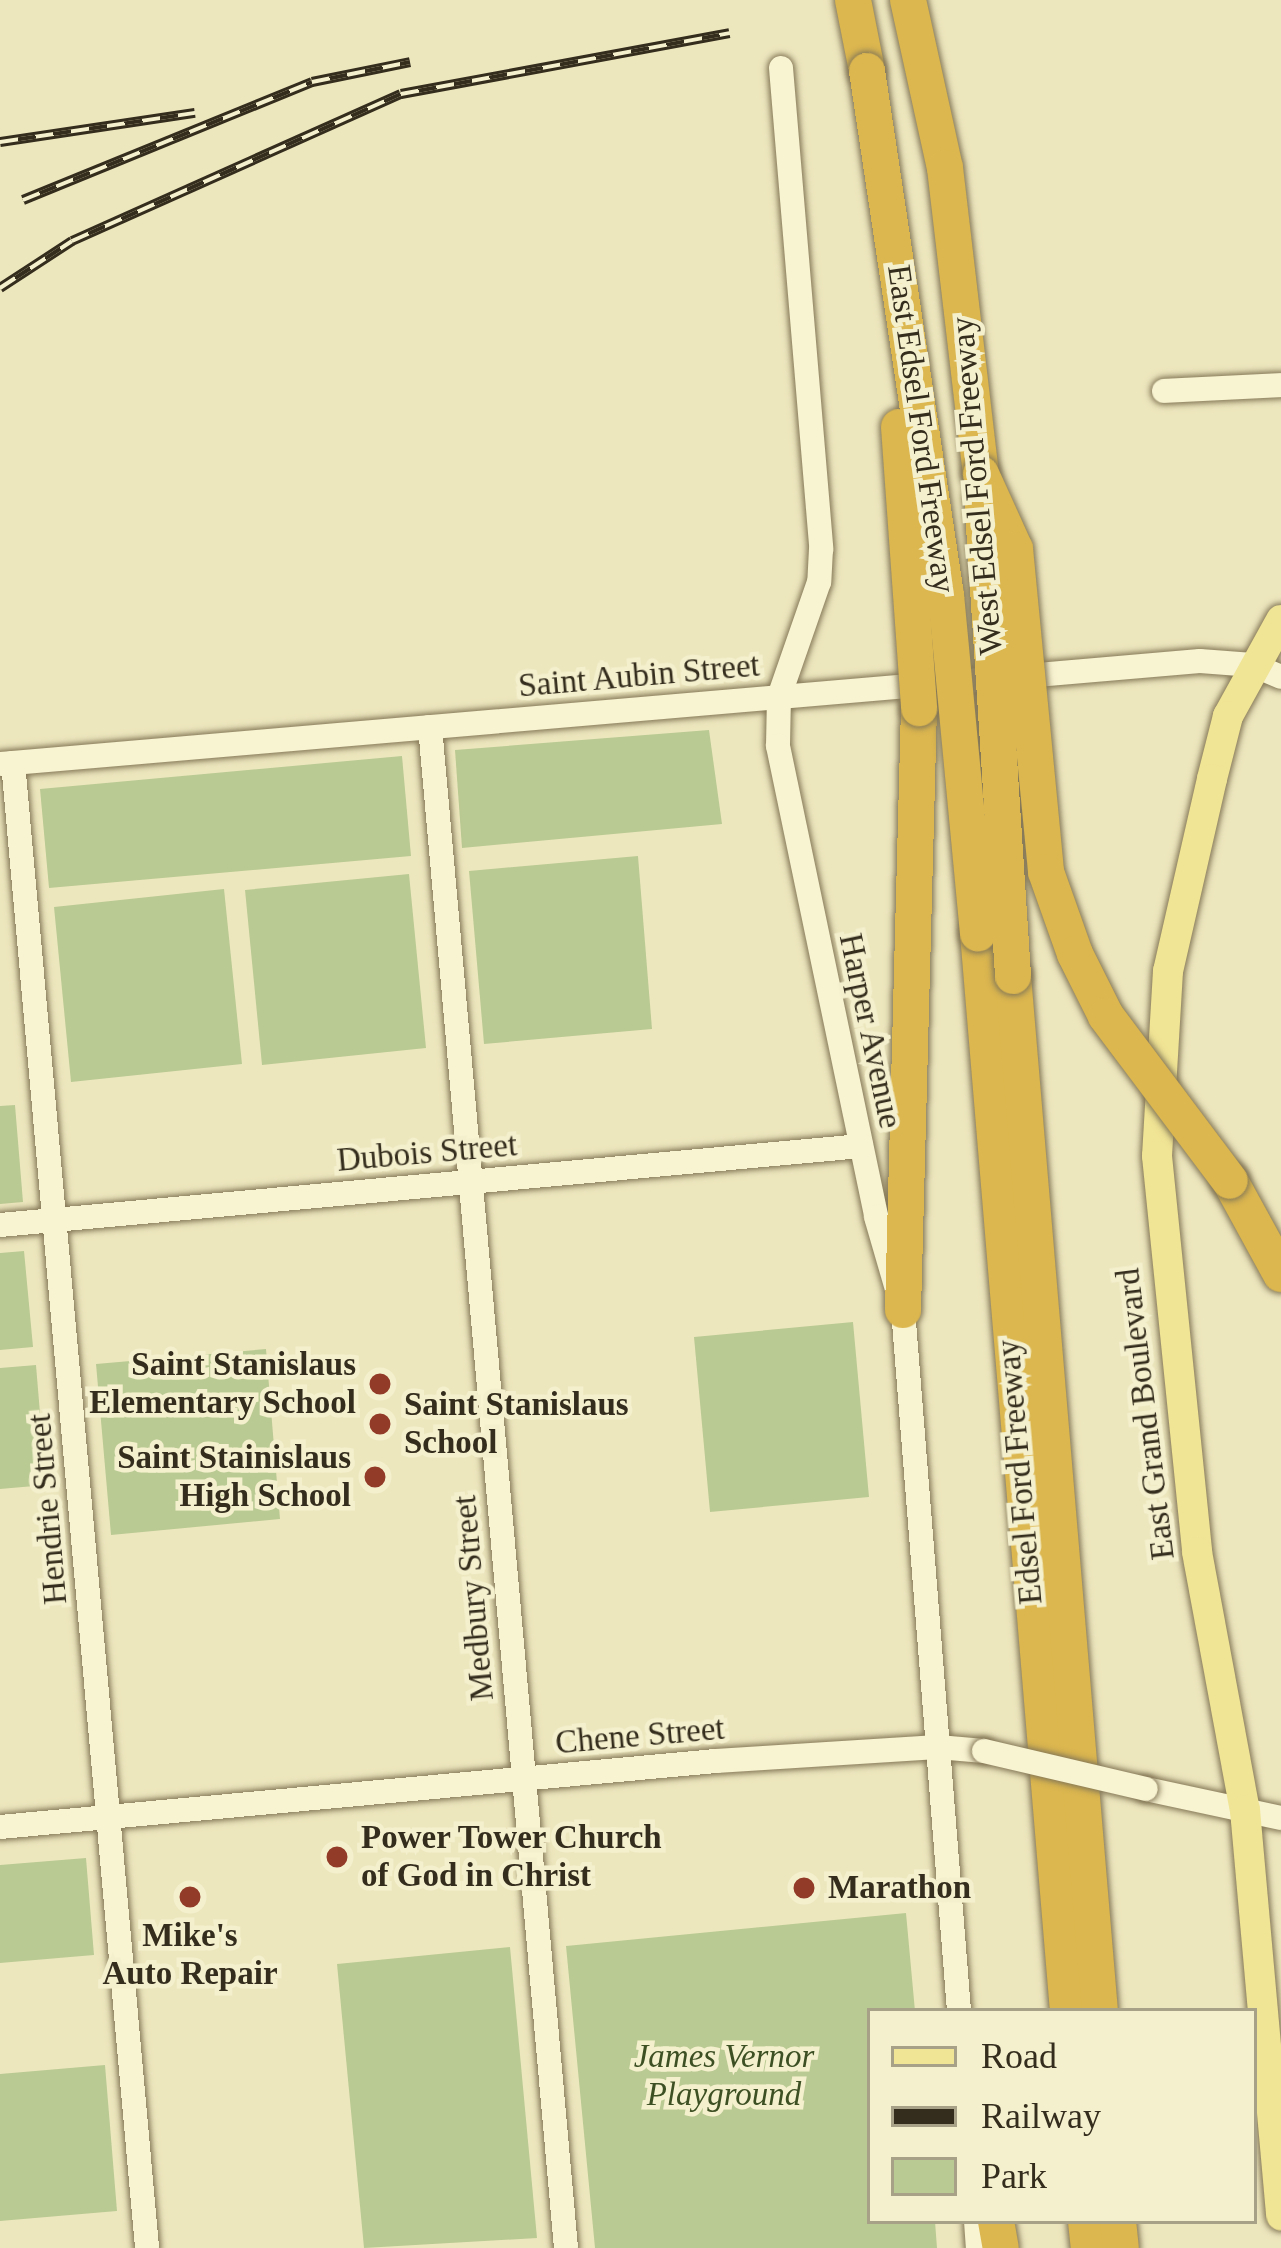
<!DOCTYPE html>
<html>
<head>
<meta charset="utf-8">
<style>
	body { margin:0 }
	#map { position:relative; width:1281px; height:2248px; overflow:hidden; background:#ede7be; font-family:"Times New Roman",serif }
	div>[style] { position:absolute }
	.green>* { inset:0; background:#baca93 }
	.roads { filter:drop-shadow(0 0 3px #857857) drop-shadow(0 0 3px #857857) }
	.minor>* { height:24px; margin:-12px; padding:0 12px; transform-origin:12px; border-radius:12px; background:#f8f3d1 }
	.major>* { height:30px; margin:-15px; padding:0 15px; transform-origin:15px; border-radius:15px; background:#f0e495 }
	.highway>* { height:36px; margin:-18px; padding:0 18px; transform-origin:18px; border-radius:18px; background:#dcb74f }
	.rail>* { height:10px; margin-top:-5px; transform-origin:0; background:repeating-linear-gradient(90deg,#f4f0ce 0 18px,#342c1c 0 36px); box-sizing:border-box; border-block:3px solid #342c1c }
	.bridges { filter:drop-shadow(0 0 3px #857857) drop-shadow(0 0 3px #857857) }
	.minor-bridge>* { height:24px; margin:-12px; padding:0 12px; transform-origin:12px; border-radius:12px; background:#f8f3d1 }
	.highway-bridge>* { height:36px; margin:-18px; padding:0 18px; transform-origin:18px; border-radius:18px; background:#dcb74f }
	.dots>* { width:33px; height:33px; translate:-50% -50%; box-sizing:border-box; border:6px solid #f4f0ce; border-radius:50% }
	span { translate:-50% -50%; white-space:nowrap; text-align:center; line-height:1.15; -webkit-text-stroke:9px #f4f0ce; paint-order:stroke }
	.street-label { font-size:33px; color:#342c1c }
	.poi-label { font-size:33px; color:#342c1c; font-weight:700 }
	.right { translate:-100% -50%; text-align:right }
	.left { translate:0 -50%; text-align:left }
	.park-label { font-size:33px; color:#3d5023; font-style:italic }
	.legend { position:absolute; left:867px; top:2008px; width:390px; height:216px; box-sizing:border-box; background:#f4f0ce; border:3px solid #a7a287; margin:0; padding:15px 21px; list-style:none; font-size:36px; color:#342c1c }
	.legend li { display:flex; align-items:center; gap:24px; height:60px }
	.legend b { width:60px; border:3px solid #a7a287 }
</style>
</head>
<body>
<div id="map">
	<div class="green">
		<div style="clip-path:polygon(709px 730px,722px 824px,462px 848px,455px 750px)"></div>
		<div style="clip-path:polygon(402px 756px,411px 856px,49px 888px,40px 789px)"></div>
		<div style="clip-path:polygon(638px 856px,652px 1029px,484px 1044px,469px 871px)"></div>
		<div style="clip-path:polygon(409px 874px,426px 1048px,262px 1065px,245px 890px)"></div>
		<div style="clip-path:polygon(224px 889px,242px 1064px,71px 1082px,54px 907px)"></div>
		<div style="clip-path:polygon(15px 1105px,23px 1202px,0 1204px,0 1106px)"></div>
		<div style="clip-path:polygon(24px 1251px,33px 1347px,0 1350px,0 1253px)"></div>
		<div style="clip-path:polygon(853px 1322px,869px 1497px,710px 1512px,694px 1337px)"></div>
		<div style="clip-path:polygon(266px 1349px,280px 1519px,111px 1535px,96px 1364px)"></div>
		<div style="clip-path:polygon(36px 1365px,46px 1485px,0 1489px,0 1368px)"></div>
		<div style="clip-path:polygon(86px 1858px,94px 1955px,0 1963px,0 1865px)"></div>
		<div style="clip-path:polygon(906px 1913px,915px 2011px,870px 2011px,870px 2221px,935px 2221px,937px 2248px,595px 2248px,566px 1946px)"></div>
		<div style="clip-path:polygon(510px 1947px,537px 2238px,364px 2248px,337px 1964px)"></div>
		<div style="clip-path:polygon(105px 2065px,117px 2211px,0 2221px,0 2074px)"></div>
	</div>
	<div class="roads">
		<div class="minor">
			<div style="left:781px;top:68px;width:483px;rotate:85.2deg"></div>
			<div style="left:821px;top:549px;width:33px;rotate:93deg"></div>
			<div style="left:819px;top:582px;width:122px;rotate:109.2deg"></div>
			<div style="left:779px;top:697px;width:49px;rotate:91.2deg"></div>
			<div style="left:778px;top:746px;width:481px;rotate:78.2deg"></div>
			<div style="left:876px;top:1217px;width:97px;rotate:73.8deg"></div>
			<div style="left:903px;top:1310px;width:703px;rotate:85.43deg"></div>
			<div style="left:1164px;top:391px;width:117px;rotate:-2.9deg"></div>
			<div style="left:430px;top:727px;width:1527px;rotate:84.89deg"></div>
			<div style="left:13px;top:763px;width:1491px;rotate:84.84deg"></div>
			<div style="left:1px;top:764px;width:1203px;rotate:-4.91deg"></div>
			<div style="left:1200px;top:661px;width:53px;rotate:4.3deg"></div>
			<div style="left:1253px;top:665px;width:30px;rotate:23deg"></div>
			<div style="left:0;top:1225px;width:865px;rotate:-5.24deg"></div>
			<div style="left:1146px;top:1789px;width:138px;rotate:12.1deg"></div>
			<div style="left:0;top:1827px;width:719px;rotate:-5.27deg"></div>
			<div style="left:716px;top:1761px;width:222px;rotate:-3.6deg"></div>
			<div style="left:938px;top:1747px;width:46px;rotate:5deg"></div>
			<div style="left:976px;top:2221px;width:27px;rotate:86deg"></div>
		</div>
		<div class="major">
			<div style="left:1281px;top:620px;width:110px;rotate:118.9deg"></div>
			<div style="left:1228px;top:716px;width:65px;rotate:104.3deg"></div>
			<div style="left:1212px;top:779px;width:197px;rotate:102.9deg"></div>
			<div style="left:1168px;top:971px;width:185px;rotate:93.4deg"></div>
			<div style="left:1157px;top:1156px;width:398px;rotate:84.2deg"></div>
			<div style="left:1197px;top:1552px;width:262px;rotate:79.5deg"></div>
			<div style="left:1245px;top:1810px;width:407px;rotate:84.9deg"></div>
		</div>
		<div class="highway">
			<div style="left:853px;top:0;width:72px;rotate:78.8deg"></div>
			<div style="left:908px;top:0;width:172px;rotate:77.6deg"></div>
			<div style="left:945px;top:168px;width:308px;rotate:83.3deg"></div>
			<div style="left:978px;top:933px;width:1082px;rotate:85.23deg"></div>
			<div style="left:1013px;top:976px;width:1039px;rotate:85.2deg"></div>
			<div style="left:1230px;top:1181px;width:106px;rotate:61.3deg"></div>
			<div style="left:903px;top:1310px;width:602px;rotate:-88.48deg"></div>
			<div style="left:996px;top:2221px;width:27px;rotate:80deg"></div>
			<div style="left:1086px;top:2221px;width:27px;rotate:84deg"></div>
			<div style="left:1118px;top:2221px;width:27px;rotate:84deg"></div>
		</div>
	</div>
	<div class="rail">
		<div style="left:0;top:142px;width:197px;rotate:-8.5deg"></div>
		<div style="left:23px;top:200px;width:312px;rotate:-22.2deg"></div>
		<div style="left:312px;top:82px;width:100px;rotate:-11.5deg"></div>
		<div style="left:0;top:288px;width:86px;rotate:-33.1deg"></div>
		<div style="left:72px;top:241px;width:360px;rotate:-24.1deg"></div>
		<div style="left:401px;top:94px;width:334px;rotate:-10.5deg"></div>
	</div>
	<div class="bridges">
		<div class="minor-bridge">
			<div style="left:984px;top:1751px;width:166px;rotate:13.2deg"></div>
		</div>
		<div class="highway-bridge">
			<div style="left:867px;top:71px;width:530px;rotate:81.43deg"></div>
			<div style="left:946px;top:595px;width:340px;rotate:84.6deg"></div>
			<div style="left:899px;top:427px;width:282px;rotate:85.9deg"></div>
			<div style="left:981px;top:474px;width:82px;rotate:65.6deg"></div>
			<div style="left:1015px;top:549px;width:324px;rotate:84.5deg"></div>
			<div style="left:1046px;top:872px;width:87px;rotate:70.5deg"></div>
			<div style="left:1075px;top:954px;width:69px;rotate:63.4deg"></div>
			<div style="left:1106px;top:1016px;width:206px;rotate:53.1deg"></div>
			<div style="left:982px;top:496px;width:481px;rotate:86.3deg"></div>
		</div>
	</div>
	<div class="dots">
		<div style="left:380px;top:1384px;background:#923b29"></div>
		<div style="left:380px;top:1424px;background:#923b29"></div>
		<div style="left:375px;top:1477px;background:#923b29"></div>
		<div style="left:337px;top:1857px;background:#923b29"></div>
		<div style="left:804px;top:1888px;background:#923b29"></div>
		<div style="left:190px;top:1897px;background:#923b29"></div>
	</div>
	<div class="street-label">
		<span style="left:921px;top:429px;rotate:82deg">East Edsel Ford Freeway</span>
		<span style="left:977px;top:486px;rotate:-95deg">West Edsel Ford Freeway</span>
		<span style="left:639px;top:676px;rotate:-5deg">Saint Aubin Street</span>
		<span style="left:870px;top:1031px;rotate:78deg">Harper Avenue</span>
		<span style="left:427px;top:1153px;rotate:-5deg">Dubois Street</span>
		<span style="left:1146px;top:1414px;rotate:-97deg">East Grand Boulevard</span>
		<span style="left:1020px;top:1472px;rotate:-95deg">Edsel Ford Freeway</span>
		<span style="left:48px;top:1509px;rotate:-95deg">Hendrie Street</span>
		<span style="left:474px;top:1598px;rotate:-95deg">Medbury Street</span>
		<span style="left:640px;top:1736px;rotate:-5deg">Chene Street</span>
	</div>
	<div class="poi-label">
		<span class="right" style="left:356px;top:1384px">Saint Stanislaus<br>Elementary School</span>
		<span class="left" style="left:404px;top:1424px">Saint Stanislaus<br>School</span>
		<span class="right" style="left:351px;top:1477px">Saint Stainislaus<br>High School</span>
		<span class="left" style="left:361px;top:1857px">Power Tower Church<br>of God in Christ</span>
		<span class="left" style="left:828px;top:1888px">Marathon</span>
		<span style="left:190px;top:1955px">Mike's<br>Auto Repair</span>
	</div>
	<div class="park-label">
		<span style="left:724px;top:2076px">James Vernor<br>Playground</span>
	</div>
	<ul class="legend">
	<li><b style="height:15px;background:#f0e495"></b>Road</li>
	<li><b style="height:15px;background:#342c1c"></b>Railway</li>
	<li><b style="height:33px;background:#baca93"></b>Park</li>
	</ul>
</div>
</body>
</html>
